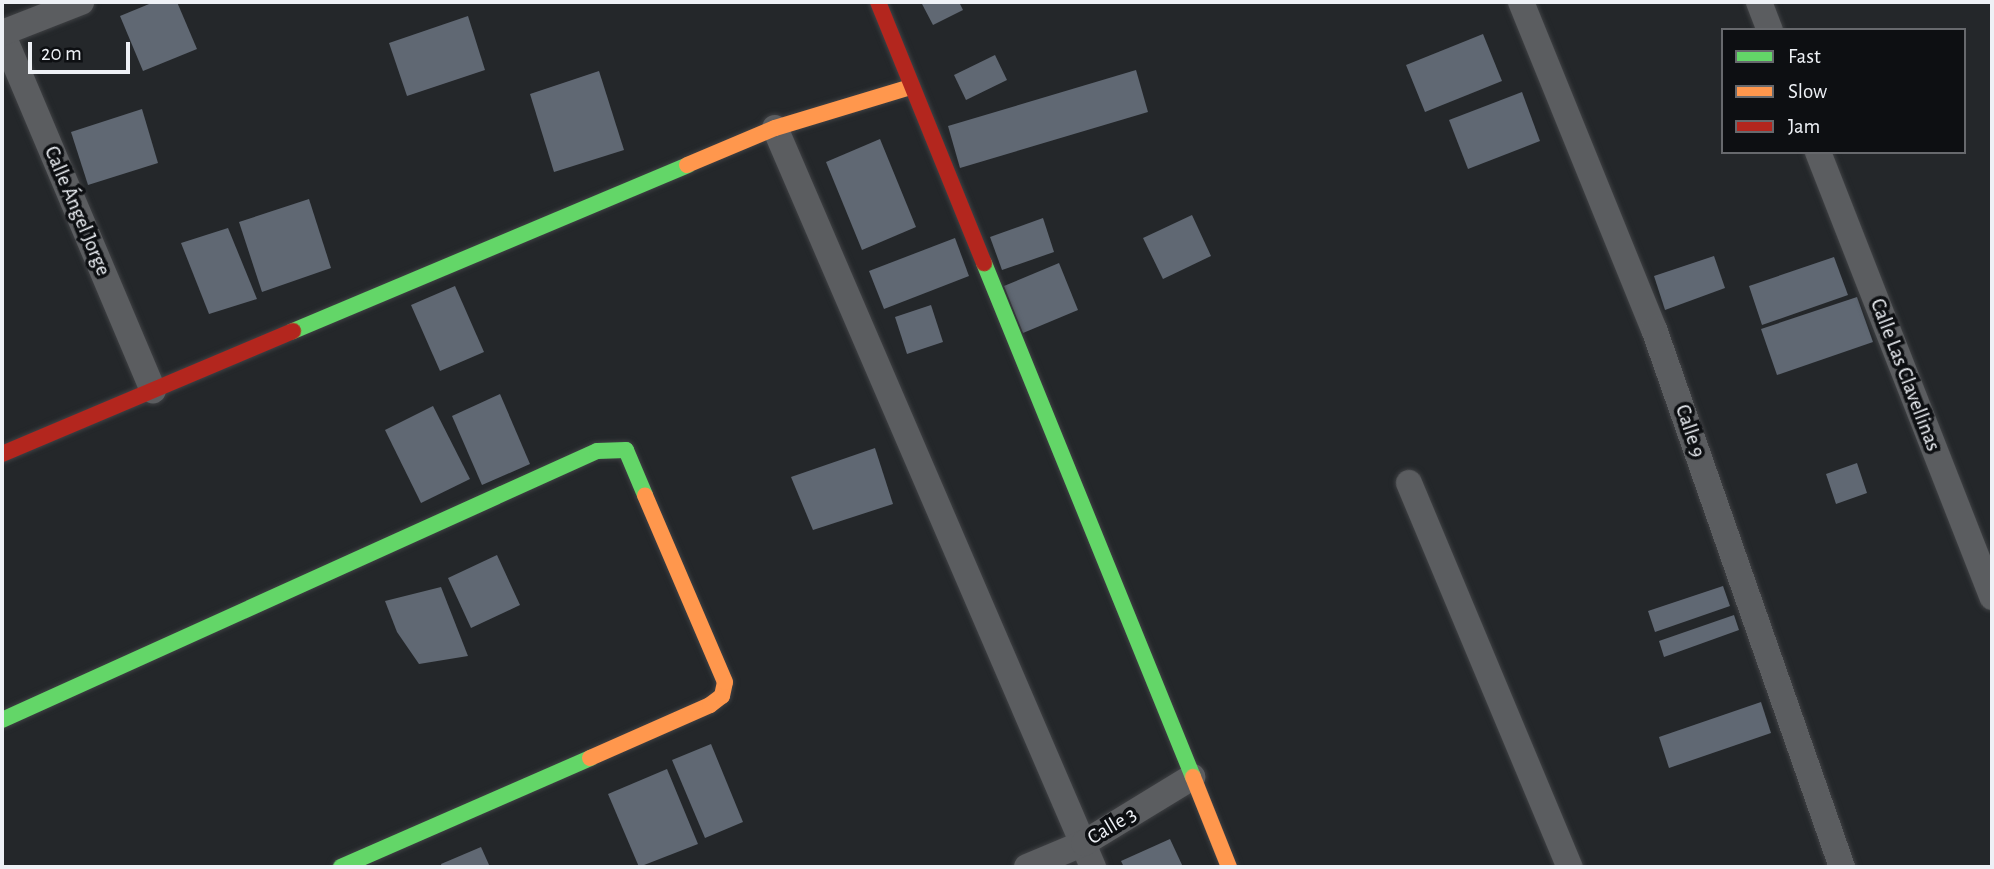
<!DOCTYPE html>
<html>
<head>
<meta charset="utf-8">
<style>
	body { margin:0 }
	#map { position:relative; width:1994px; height:869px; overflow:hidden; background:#24272a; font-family:"Alegreya Sans",sans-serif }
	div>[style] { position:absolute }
	.building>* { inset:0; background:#606873 }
	.roads { filter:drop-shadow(0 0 2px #3f4144) drop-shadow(0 0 2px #3f4144) }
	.street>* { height:26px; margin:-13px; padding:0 13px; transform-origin:13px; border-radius:13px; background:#5b5d60 }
	.fast>* { height:16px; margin:-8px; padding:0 8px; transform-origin:8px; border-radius:8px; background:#63d668 }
	.slow>* { height:16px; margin:-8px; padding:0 8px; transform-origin:8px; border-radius:8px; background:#ff974d }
	.jam>* { height:16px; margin:-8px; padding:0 8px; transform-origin:8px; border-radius:8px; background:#b3261e }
	span { translate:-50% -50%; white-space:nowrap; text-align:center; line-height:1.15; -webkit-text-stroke:7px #0d0f12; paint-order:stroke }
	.street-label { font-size:21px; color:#eef1f6 }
	.frame { position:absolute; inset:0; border:4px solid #eef1f6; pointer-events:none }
	.legend { position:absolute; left:1721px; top:28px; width:245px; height:126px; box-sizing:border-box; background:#0d0f12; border:2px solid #67696d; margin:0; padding:9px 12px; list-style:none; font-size:21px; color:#eef1f6 }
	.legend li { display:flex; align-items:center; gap:14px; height:35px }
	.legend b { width:35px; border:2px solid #67696d }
	.scale { position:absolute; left:28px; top:42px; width:102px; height:32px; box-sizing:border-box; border:4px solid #eef1f6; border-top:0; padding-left:9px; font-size:21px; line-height:24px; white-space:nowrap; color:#eef1f6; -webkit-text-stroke:5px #0d0f12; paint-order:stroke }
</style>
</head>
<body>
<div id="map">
	<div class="building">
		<div style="clip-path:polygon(154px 2px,177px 2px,197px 49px,143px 71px,120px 16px)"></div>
		<div style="clip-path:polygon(921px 2px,959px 2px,963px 10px,933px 25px)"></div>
		<div style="clip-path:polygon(468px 16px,485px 70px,407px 96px,389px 43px)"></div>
		<div style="clip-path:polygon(1483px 34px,1502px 81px,1425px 112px,1406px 65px)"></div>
		<div style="clip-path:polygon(995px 55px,1007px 80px,966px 100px,954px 75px)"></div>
		<div style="clip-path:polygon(1136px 70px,1148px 112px,960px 168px,948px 126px)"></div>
		<div style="clip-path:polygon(599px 71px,624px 150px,554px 172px,530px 94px)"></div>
		<div style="clip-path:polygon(1522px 92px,1540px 141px,1468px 169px,1449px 120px)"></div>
		<div style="clip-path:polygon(142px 109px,158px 163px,88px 185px,71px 132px)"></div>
		<div style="clip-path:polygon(880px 139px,916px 227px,862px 250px,826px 162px)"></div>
		<div style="clip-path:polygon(309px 199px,331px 268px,262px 292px,239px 222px)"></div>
		<div style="clip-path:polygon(1192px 215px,1211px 256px,1163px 279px,1143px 238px)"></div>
		<div style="clip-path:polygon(1043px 218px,1054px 252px,1002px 270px,990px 237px)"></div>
		<div style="clip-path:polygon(228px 228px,257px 299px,209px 314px,181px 243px)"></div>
		<div style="clip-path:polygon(955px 238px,969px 276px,884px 309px,869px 271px)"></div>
		<div style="clip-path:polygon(1714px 256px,1725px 288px,1665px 310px,1654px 276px)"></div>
		<div style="clip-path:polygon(1834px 257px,1848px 295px,1762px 325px,1749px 286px)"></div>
		<div style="clip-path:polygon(1059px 263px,1078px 310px,1023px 333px,1004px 286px)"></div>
		<div style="clip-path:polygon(455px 286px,484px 352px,440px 371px,411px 305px)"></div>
		<div style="clip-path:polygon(1857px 297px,1873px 342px,1777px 375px,1761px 329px)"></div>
		<div style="clip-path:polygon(931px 305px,943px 342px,907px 354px,895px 317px)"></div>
		<div style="clip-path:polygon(500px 394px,530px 464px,482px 485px,452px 416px)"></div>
		<div style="clip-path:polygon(433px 406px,470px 479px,421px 503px,385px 430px)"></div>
		<div style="clip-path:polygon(875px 448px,893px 504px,813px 530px,791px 477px)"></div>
		<div style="clip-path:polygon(1857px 463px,1867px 493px,1836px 504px,1826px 474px)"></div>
		<div style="clip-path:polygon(497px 555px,520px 605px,471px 628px,448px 578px)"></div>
		<div style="clip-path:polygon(1723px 586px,1730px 606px,1655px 632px,1648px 611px)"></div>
		<div style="clip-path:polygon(441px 587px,468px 656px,419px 664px,397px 632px,385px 601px)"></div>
		<div style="clip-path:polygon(1734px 615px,1739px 630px,1664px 657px,1659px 641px)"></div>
		<div style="clip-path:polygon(1761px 702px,1771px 733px,1669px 768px,1659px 737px)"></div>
		<div style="clip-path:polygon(711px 744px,743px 822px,705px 838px,672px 760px)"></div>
		<div style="clip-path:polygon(667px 769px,698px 844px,639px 867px,608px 794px)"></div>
		<div style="clip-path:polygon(1170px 839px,1183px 867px,1124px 867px,1121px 861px)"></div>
		<div style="clip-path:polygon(481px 847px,490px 867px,442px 867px,441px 864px)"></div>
	</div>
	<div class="roads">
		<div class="street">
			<div style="left:1521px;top:2px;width:353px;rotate:67.9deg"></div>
			<div style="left:1654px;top:329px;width:570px;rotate:70.74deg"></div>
			<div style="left:1759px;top:2px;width:30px;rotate:69deg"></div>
			<div style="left:2px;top:33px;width:388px;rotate:67.1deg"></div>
			<div style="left:2px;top:33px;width:85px;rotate:-21.4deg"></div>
			<div style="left:775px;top:128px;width:805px;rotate:66.72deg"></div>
			<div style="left:1818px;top:152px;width:478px;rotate:68.6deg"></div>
			<div style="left:1409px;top:483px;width:416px;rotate:67.3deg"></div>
			<div style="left:1027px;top:867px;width:62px;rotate:-22.8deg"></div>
			<div style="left:1084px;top:843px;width:127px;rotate:-31.4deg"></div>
		</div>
		<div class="fast">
			<div style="left:984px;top:263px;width:555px;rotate:67.87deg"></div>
			<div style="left:293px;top:331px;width:428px;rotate:-22.8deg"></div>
			<div style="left:2px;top:720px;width:653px;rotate:-24.33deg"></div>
			<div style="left:597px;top:451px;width:29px;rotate:-2deg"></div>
			<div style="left:626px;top:450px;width:49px;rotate:67.1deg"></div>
			<div style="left:341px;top:867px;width:272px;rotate:-23.6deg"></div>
		</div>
		<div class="slow">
			<div style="left:687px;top:165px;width:95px;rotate:-22.8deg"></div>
			<div style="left:775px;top:128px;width:142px;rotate:-16.8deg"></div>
			<div style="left:590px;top:758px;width:131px;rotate:-23.8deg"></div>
			<div style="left:710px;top:705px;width:15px;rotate:-37deg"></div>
			<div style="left:722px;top:696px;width:14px;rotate:-78deg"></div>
			<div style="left:725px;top:682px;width:203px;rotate:-113.2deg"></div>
			<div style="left:1193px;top:777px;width:97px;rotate:68.2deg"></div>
		</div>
		<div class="jam">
			<div style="left:878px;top:2px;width:282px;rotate:67.9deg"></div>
			<div style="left:2px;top:454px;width:316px;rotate:-22.9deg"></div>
		</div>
	</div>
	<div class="street-label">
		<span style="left:77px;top:211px;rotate:67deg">Calle Ángel Jorge</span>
		<span style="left:1905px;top:375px;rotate:69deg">Calle Las Clavellinas</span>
		<span style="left:1690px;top:431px;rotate:71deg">Calle 9</span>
		<span style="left:1112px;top:826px;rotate:-31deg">Calle 3</span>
	</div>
	<div class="frame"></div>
	<ul class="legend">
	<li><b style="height:9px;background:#63d668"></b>Fast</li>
	<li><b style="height:9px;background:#ff974d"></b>Slow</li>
	<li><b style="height:9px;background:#b3261e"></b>Jam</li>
	</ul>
	<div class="scale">20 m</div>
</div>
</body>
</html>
